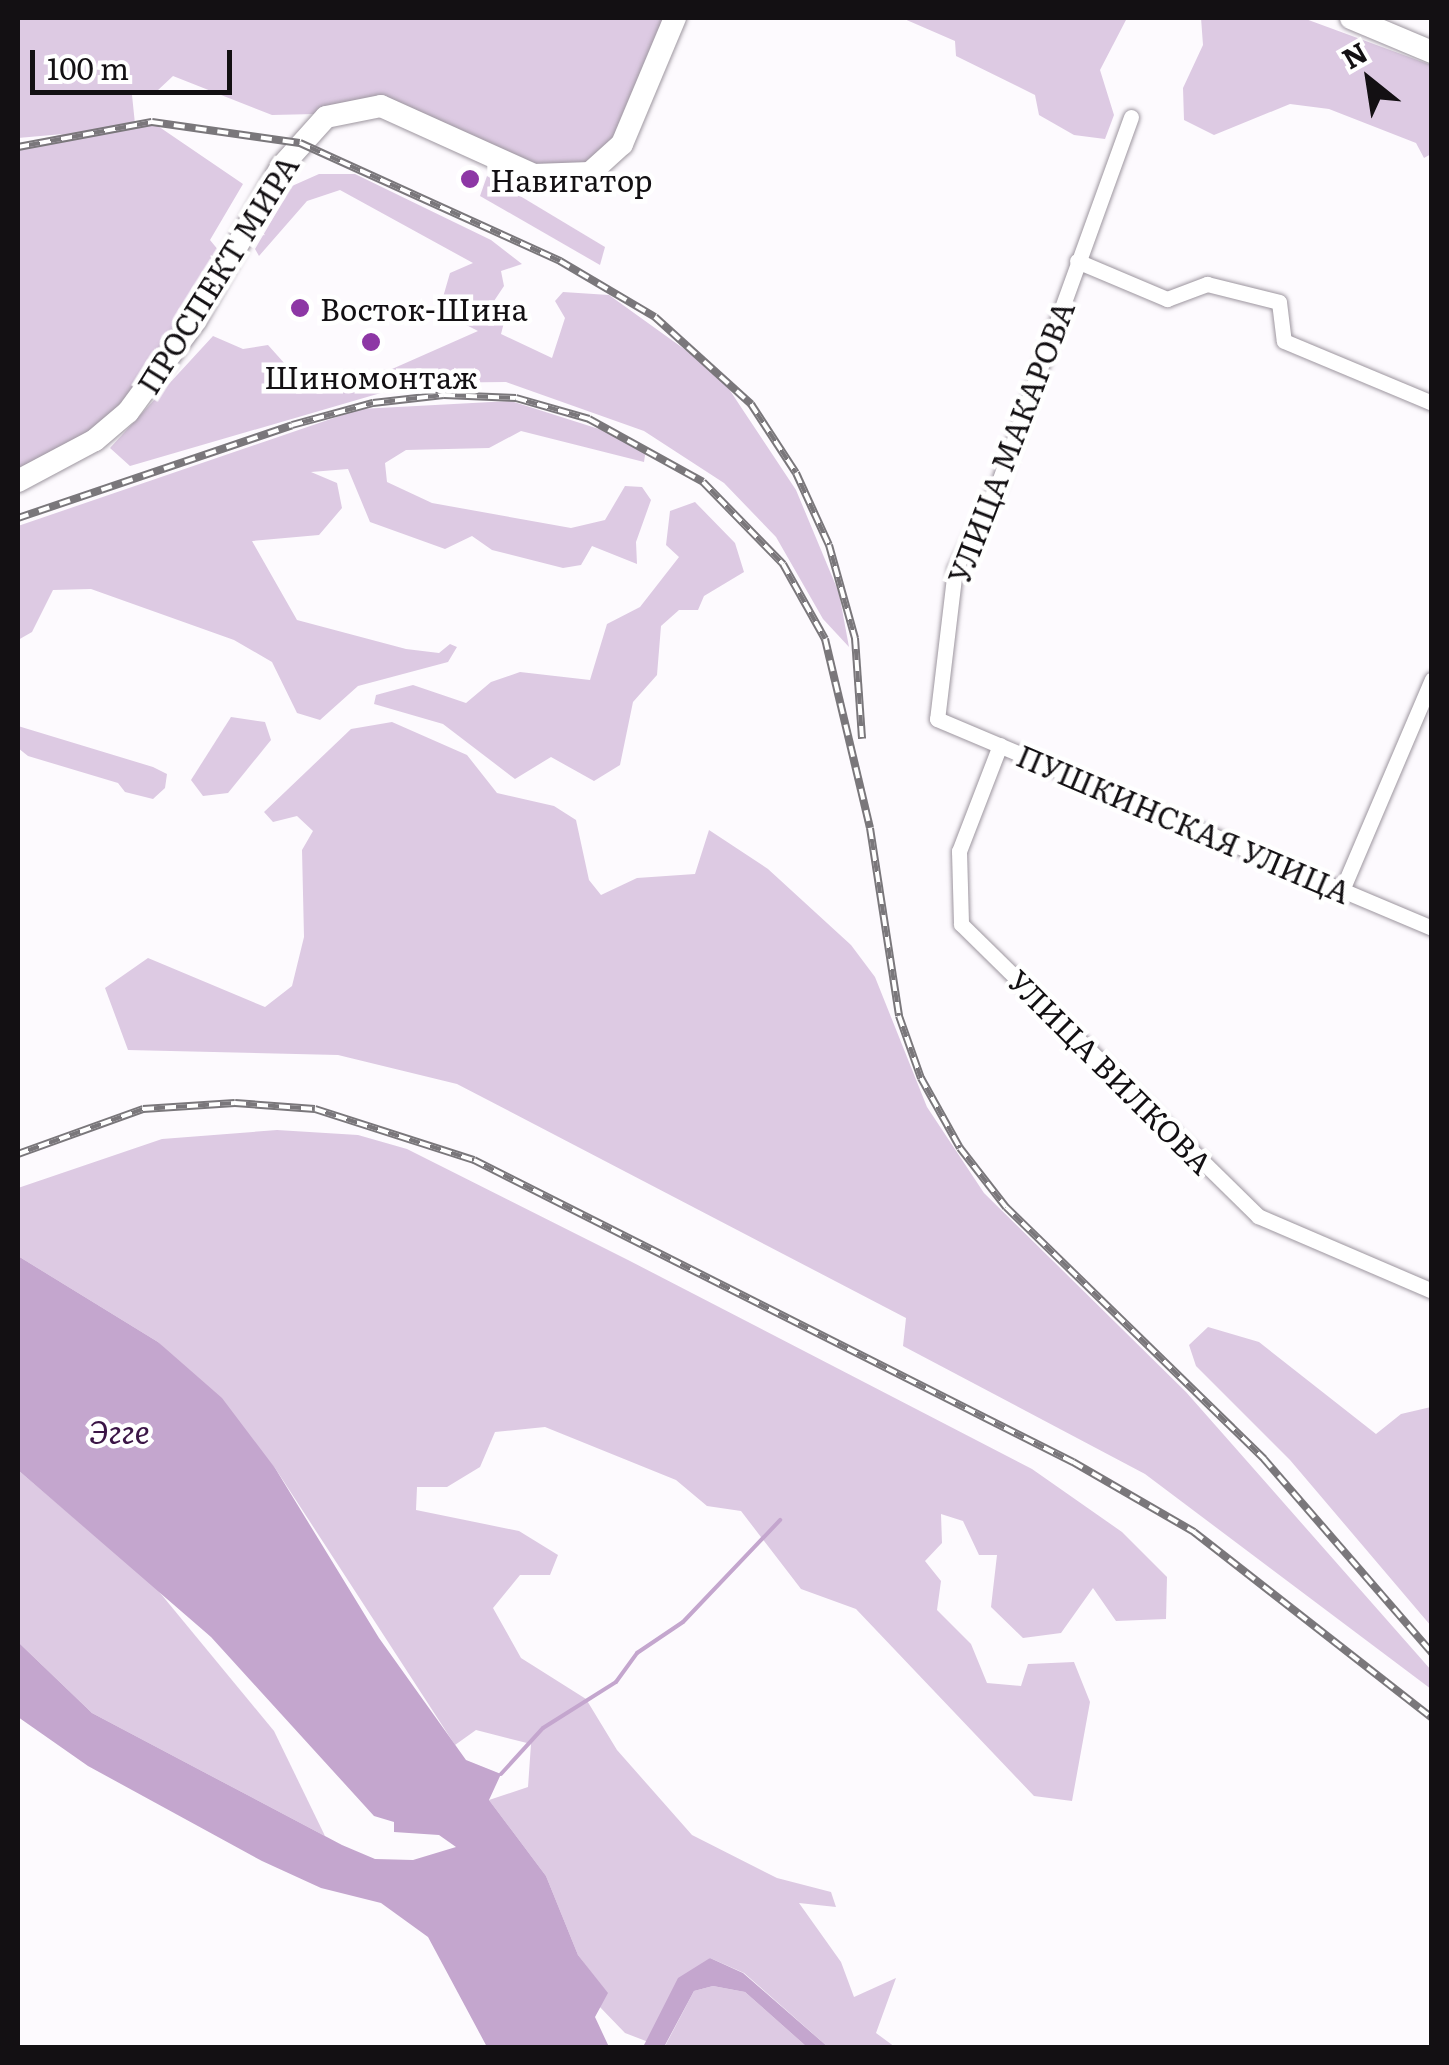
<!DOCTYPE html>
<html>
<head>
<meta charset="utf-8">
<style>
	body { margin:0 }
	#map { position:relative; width:1449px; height:2065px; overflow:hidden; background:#fdfafe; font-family:Literata,serif }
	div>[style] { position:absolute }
	.green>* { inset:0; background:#ddcae3 }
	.water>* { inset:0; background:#c4a6ce }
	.stream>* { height:4px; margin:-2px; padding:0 2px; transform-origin:2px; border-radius:2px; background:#c4a6ce }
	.roads { filter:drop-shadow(0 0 2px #9d969f) drop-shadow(0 0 2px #9d969f) }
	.street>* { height:15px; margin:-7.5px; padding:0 7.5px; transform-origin:7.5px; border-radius:7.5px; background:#fff }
	.secondary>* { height:22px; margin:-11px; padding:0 11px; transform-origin:11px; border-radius:11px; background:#fff }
	.rail>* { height:8px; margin-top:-4px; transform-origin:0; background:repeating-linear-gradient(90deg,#fff 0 11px,#7a777b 0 22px); box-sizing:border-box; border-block:2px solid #7a777b }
	.dots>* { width:28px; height:28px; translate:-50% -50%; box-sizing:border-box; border:5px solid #fff; border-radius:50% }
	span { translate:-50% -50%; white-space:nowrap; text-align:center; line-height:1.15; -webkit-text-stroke:9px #fff; paint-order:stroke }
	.poi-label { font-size:30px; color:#131013 }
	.left { translate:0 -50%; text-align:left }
	.street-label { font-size:30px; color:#131013 }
	.water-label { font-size:32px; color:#3b1546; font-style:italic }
	.frame { position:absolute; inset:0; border:20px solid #131013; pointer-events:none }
	.north { position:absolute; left:1319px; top:30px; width:100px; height:100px; -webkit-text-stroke:8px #fff; paint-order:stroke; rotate:330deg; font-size:28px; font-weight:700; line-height:40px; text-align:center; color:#131013 }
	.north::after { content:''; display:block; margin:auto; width:35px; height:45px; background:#131013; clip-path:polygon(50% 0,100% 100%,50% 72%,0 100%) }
	.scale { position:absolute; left:30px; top:50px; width:202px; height:45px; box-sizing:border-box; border:5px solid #131013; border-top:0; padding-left:12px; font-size:30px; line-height:35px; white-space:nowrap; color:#131013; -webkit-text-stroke:8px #fff; paint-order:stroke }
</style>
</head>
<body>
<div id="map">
	<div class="green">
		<div style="clip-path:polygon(18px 18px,675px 18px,622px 144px,561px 179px,402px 112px,272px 115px,173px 76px,157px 91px,132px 95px,135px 124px,152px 122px,243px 184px,210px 240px,228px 262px,128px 412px,18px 481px,18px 147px,63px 134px,18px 138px)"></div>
		<div style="clip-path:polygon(902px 18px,1127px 18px,1100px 70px,1114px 115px,1105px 139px,1074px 135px,1039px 115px,1035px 95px,956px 56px,955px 41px)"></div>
		<div style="clip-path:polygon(1201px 18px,1303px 18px,1431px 65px,1431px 154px,1424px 158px,1416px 143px,1329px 109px,1290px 104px,1214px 135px,1184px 120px,1183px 88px,1203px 45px)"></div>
		<div style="clip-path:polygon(319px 174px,355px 174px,491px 240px,522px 264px,501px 271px,504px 286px,494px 301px,506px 315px,501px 334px,552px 358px,565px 318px,555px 301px,563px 292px,609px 295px,719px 374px,796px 490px,839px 593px,849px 647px,823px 619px,776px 537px,724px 483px,644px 431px,506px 382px,415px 383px,130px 466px,110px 448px,213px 336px,243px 349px,268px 345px,294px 374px,325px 376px,392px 369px,478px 331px,439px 311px,450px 273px,473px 263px,340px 190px,307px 201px,259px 256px,255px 249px,292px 186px)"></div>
		<div style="clip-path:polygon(487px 176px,605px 247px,600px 265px,480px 196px)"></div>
		<div style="clip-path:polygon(511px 401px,624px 437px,646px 449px,644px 462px,521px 431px,489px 448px,406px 450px,385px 463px,387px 482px,432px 503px,571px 528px,605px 520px,625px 486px,642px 487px,651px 500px,636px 542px,637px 564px,592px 546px,581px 565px,563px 568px,492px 550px,472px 536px,445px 549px,370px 522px,348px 469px,311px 472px,337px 483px,342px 508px,319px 535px,252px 541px,297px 620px,406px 649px,439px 653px,450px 644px,457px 647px,448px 662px,358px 686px,320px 720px,297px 713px,272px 662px,234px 640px,91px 589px,53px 590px,32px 632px,18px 640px,18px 526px,360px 409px)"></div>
		<div style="clip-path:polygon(695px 502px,735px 543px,744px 572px,704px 596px,698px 610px,679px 610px,661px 626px,657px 675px,633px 702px,620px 765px,594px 781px,551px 757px,515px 779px,443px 724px,374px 704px,376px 695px,413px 685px,466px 703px,491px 682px,520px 672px,590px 680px,607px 624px,640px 607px,679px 557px,666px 545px,670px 511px)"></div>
		<div style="clip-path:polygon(231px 717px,265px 722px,271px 740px,228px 793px,203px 796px,191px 780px)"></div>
		<div style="clip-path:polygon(392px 722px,467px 755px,497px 793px,554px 806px,576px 820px,589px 880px,601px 895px,637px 878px,695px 874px,709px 830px,768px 869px,851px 945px,875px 977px,927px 1107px,984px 1193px,1186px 1392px,1431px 1670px,1431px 1689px,1145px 1474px,903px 1346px,906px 1318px,457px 1084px,338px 1055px,128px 1050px,105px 988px,148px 958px,265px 1007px,292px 986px,304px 937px,302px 850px,313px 831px,297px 816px,273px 822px,264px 812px,351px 729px)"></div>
		<div style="clip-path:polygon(18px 726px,153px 767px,167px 774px,165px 788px,153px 799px,125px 792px,118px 783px,28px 756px,18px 748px)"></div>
		<div style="clip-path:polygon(277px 1130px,358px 1135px,407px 1149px,630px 1261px,1032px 1469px,1122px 1532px,1167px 1577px,1166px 1619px,1116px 1621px,1093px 1588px,1061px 1633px,1023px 1638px,991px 1607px,997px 1555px,979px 1555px,963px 1521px,941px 1514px,942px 1543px,925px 1561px,941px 1581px,937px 1610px,971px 1644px,987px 1683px,1021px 1686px,1028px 1664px,1074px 1662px,1090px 1702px,1072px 1801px,1034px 1796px,856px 1609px,801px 1589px,741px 1511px,707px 1506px,676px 1480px,545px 1427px,495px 1432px,480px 1467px,447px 1487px,417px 1487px,416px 1510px,519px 1531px,558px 1555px,550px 1575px,520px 1575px,493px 1608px,521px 1658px,586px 1699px,617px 1750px,692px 1835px,777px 1878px,831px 1892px,836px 1907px,799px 1903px,841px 1962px,854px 1997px,896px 1978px,876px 2033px,895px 2047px,828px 2047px,744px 1973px,710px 1958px,660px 2015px,651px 2043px,625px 2033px,597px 2004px,607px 1993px,578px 1955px,546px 1876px,489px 1800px,528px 1787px,531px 1744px,476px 1730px,455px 1745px,275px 1468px,158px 1342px,18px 1256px,18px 1188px,162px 1139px)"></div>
		<div style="clip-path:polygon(1208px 1327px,1259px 1342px,1376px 1434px,1401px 1414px,1431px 1407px,1431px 1626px,1290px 1460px,1196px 1366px,1189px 1345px)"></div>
		<div style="clip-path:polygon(18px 1470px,156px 1588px,274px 1731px,325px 1836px,92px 1713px,18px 1642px)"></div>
		<div style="clip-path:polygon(713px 1986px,745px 1992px,807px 2047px,664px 2048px,694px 1991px)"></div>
	</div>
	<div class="water">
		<div style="clip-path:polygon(18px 1256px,158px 1342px,222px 1398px,275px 1468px,379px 1638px,466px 1760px,501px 1774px,489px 1800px,546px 1876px,578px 1955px,608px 1993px,595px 2017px,609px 2047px,487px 2047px,428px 1937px,381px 1903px,321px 1888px,262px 1861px,88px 1766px,18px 1717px,18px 1642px,92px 1713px,342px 1845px,375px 1859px,413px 1860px,456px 1847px,439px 1835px,394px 1832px,394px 1822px,374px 1816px,211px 1637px,18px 1470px)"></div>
		<div style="clip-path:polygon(710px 1958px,743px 1973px,828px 2047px,807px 2047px,745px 1992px,713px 1986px,694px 1991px,664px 2047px,643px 2047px,678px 1978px)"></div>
	</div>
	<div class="stream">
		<div style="left:501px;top:1774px;width:62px;rotate:-47.6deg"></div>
		<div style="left:543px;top:1728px;width:86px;rotate:-32.2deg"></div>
		<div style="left:616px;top:1682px;width:36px;rotate:-54deg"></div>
		<div style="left:637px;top:1653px;width:55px;rotate:-34deg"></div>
		<div style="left:683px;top:1622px;width:141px;rotate:-46.4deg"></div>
	</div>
	<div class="roads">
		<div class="street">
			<div style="left:1131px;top:117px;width:388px;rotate:109.9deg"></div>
			<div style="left:999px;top:482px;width:97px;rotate:116.8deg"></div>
			<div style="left:955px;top:569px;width:151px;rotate:96.8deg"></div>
			<div style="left:937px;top:719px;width:537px;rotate:22.89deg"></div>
			<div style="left:1077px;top:261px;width:98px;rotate:22.9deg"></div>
			<div style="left:1167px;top:299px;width:43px;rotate:-20.6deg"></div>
			<div style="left:1207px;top:284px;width:74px;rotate:14deg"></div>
			<div style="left:1279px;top:302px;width:39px;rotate:83deg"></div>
			<div style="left:1284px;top:341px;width:160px;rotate:22.7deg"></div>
			<div style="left:1000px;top:745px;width:114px;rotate:111.1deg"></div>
			<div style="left:959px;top:851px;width:73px;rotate:88.4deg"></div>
			<div style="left:961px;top:924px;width:417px;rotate:44.5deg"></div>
			<div style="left:1258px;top:1216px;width:189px;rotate:23.3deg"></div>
			<div style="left:1342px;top:890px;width:229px;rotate:-66.9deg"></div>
		</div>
		<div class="secondary">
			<div style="left:1351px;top:18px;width:88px;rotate:22.8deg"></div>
			<div style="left:18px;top:481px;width:87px;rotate:-28deg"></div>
			<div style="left:95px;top:440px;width:43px;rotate:-40.3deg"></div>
			<div style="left:128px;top:412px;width:113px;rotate:-53.6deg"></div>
			<div style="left:195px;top:321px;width:176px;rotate:-60.8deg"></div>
			<div style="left:281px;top:167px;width:67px;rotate:-48deg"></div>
			<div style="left:326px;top:117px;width:56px;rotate:-11.3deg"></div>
			<div style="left:381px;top:106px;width:168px;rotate:24.3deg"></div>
			<div style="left:534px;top:175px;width:56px;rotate:-2deg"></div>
			<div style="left:590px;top:173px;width:43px;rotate:-42.2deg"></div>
			<div style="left:622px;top:144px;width:137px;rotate:-67.2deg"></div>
		</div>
	</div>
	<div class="rail">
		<div style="left:18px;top:147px;width:136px;rotate:-10.6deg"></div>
		<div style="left:152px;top:122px;width:149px;rotate:8.1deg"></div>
		<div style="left:300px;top:143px;width:286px;rotate:24.4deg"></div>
		<div style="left:560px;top:261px;width:110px;rotate:30.5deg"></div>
		<div style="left:655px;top:317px;width:130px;rotate:42.2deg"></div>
		<div style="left:751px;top:404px;width:82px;rotate:56.9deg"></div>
		<div style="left:796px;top:473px;width:79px;rotate:65.4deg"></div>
		<div style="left:829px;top:545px;width:97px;rotate:74.4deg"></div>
		<div style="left:855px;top:638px;width:101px;rotate:86deg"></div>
		<div style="left:18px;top:518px;width:289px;rotate:-18.7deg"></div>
		<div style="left:292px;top:425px;width:84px;rotate:-15.2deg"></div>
		<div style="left:373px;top:403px;width:71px;rotate:-6.4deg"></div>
		<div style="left:444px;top:395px;width:72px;rotate:2.4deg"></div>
		<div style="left:516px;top:398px;width:76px;rotate:16deg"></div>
		<div style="left:589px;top:419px;width:130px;rotate:28.9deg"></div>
		<div style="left:703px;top:482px;width:115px;rotate:45.7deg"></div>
		<div style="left:783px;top:564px;width:86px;rotate:60.8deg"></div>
		<div style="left:825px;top:639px;width:194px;rotate:76.6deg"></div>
		<div style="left:870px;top:828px;width:190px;rotate:81.2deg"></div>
		<div style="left:899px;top:1016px;width:66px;rotate:70.5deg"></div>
		<div style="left:921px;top:1078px;width:80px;rotate:60.9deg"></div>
		<div style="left:960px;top:1148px;width:75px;rotate:52.1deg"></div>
		<div style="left:1006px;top:1207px;width:361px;rotate:44.3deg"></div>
		<div style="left:1264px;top:1459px;width:257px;rotate:49.1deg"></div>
		<div style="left:18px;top:1154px;width:133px;rotate:-19.8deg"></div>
		<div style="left:143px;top:1109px;width:92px;rotate:-3.7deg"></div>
		<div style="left:235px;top:1103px;width:80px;rotate:4.3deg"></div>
		<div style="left:315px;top:1109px;width:167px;rotate:17.8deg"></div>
		<div style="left:474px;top:1160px;width:671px;rotate:26.76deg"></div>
		<div style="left:1073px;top:1462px;width:140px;rotate:30deg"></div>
		<div style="left:1194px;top:1532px;width:302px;rotate:38deg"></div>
	</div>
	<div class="dots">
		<div style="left:470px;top:179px;background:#8d37a5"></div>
		<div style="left:300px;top:308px;background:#8d37a5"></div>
		<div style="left:371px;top:342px;background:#8d37a5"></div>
	</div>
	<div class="poi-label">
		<span class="left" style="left:490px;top:179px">Навигатор</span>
		<span class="left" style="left:320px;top:308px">Восток-Шина</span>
		<span style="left:371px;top:376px">Шиномонтаж</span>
	</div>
	<div class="street-label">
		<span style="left:217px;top:274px;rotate:-58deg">ПРОСПЕКТ МИРА</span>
		<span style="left:1010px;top:442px;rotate:-69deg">УЛИЦА МАКАРОВА</span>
		<span style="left:1184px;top:823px;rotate:23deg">ПУШКИНСКАЯ УЛИЦА</span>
		<span style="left:1111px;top:1071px;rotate:45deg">УЛИЦА ВИЛКОВА</span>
	</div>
	<div class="water-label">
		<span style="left:119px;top:1430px">Эгге</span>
	</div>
	<div class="frame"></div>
	<div class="north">N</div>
	<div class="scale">100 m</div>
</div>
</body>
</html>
